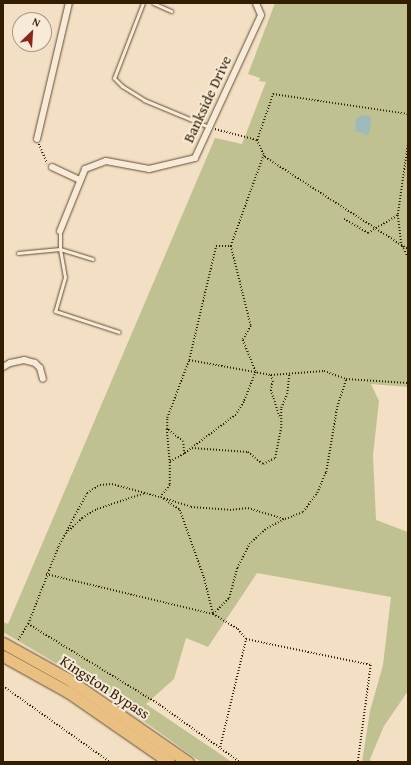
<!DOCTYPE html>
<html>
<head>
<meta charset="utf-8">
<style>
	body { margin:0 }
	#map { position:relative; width:411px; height:765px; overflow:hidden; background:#f3dfc4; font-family:"Gentium Book Plus",serif }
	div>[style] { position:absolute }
	.green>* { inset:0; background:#bfc191 }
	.water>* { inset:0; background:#9ebabd }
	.path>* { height:1.5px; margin-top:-0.75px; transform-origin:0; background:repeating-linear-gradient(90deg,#321d00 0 1px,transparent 0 3px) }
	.roads { filter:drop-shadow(0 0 1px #624e31) drop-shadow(0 0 1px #624e31) }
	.service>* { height:3px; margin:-1.5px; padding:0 1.5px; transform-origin:1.5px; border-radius:1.5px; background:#f7ead9 }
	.minor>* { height:6px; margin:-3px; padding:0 3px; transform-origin:3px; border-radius:3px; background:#f7ead9 }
	.trunk>* { height:11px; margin:-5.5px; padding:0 5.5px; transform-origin:5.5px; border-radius:5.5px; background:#eac082 }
	span { translate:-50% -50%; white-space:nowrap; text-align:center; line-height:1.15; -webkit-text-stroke:4px #f7ead9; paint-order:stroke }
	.street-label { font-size:15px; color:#321d00 }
	.frame { position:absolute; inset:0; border:4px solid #321d00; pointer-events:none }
	.north { position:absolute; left:12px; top:12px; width:40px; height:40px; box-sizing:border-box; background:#f7ead9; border:1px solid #a89882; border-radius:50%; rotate:25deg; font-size:11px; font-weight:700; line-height:16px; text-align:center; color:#321d00 }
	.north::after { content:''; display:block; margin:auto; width:14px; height:18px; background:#8f2418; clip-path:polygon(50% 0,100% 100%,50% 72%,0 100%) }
</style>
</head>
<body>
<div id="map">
	<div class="green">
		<div style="clip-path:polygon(275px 3px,408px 3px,408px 387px,371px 384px,379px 401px,373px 455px,376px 520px,408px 532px,408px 691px,384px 726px,370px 759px,371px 762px,362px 762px,370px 711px,383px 665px,391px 597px,257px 573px,208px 647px,186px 638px,174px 679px,146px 704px,232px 762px,201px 762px,95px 686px,3px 632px,3px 622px,8px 624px,215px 138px,242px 144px,266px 82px,259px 81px,260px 78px,248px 74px)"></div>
	</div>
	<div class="water">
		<div style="clip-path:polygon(362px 115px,371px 117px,370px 131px,368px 135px,355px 131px,356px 119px)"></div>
	</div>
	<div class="path">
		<div style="left:215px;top:129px;width:43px;rotate:14.7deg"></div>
		<div style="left:257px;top:140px;width:49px;rotate:-70.8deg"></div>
		<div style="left:273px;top:94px;width:136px;rotate:8.4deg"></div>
		<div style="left:257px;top:140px;width:19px;rotate:65deg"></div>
		<div style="left:265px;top:157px;width:170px;rotate:32.8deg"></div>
		<div style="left:39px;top:144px;width:21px;rotate:67deg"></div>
		<div style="left:408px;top:145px;width:71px;rotate:98.1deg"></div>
		<div style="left:398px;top:215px;width:31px;rotate:83deg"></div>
		<div style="left:402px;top:246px;width:13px;rotate:61deg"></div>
		<div style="left:264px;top:155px;width:97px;rotate:109.9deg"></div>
		<div style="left:231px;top:246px;width:82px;rotate:76deg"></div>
		<div style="left:251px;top:326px;width:16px;rotate:120deg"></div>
		<div style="left:243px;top:340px;width:35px;rotate:68deg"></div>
		<div style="left:256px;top:372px;width:32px;rotate:112deg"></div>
		<div style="left:244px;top:402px;width:15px;rotate:122deg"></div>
		<div style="left:236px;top:415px;width:65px;rotate:143.1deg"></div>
		<div style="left:184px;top:454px;width:16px;rotate:150deg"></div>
		<div style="left:170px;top:462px;width:23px;rotate:90deg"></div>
		<div style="left:170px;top:485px;width:15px;rotate:127deg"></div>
		<div style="left:161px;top:497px;width:23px;rotate:34deg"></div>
		<div style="left:180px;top:510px;width:71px;rotate:70.3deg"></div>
		<div style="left:204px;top:577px;width:38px;rotate:76deg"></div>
		<div style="left:213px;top:614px;width:29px;rotate:31deg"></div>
		<div style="left:238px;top:629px;width:13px;rotate:51deg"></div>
		<div style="left:246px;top:639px;width:128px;rotate:11.7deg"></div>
		<div style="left:371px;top:665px;width:98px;rotate:97.6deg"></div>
		<div style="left:344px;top:219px;width:28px;rotate:30deg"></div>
		<div style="left:368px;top:233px;width:35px;rotate:-31deg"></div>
		<div style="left:189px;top:360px;width:117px;rotate:-76.7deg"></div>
		<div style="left:216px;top:246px;width:15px"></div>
		<div style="left:271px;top:375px;width:6px;rotate:72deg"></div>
		<div style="left:273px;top:381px;width:9px;rotate:103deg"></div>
		<div style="left:271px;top:390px;width:28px;rotate:72deg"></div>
		<div style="left:167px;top:429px;width:33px;rotate:85deg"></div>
		<div style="left:192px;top:448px;width:56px;rotate:4.1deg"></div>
		<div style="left:248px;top:452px;width:19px;rotate:39deg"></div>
		<div style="left:263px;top:464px;width:13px;rotate:-27deg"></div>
		<div style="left:275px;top:458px;width:31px;rotate:-79deg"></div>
		<div style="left:281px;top:428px;width:20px;rotate:-90deg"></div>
		<div style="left:281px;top:408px;width:15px;rotate:-67deg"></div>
		<div style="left:287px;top:394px;width:19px;rotate:-84deg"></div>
		<div style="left:184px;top:454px;width:12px;rotate:-95deg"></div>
		<div style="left:183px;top:442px;width:21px;rotate:-141deg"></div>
		<div style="left:167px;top:429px;width:11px;rotate:-90deg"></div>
		<div style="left:167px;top:418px;width:62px;rotate:-69.2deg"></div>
		<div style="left:189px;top:360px;width:83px;rotate:10.4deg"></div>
		<div style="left:271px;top:375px;width:53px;rotate:-4.3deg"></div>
		<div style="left:324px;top:371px;width:23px;rotate:20deg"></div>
		<div style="left:346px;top:379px;width:62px;rotate:3.7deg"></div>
		<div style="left:164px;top:498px;width:28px;rotate:18deg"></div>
		<div style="left:191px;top:507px;width:39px;rotate:4deg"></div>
		<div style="left:230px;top:510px;width:18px;rotate:-6deg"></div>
		<div style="left:248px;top:508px;width:39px;rotate:17deg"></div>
		<div style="left:285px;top:519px;width:19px;rotate:-21deg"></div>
		<div style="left:303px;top:512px;width:24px;rotate:-54deg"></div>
		<div style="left:317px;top:493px;width:23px;rotate:-67deg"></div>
		<div style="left:326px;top:472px;width:66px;rotate:-80.4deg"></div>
		<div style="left:337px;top:407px;width:29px;rotate:-72deg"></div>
		<div style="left:66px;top:533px;width:22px;rotate:-43deg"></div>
		<div style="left:82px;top:518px;width:17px;rotate:-31deg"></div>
		<div style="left:97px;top:509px;width:51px;rotate:-18.4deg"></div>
		<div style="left:46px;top:574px;width:172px;rotate:13.5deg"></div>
		<div style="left:213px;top:614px;width:23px;rotate:-45deg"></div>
		<div style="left:229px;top:598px;width:31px;rotate:-75deg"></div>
		<div style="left:237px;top:568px;width:27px;rotate:-63deg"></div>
		<div style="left:249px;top:544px;width:24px;rotate:-42deg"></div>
		<div style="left:267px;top:528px;width:20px;rotate:-27deg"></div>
		<div style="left:28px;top:624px;width:155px;rotate:31.5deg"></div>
		<div style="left:160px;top:705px;width:98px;rotate:35.5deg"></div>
		<div style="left:18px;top:640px;width:19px;rotate:-58deg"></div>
		<div style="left:28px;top:624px;width:83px;rotate:-68.7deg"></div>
		<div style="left:58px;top:547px;width:61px;rotate:-61.8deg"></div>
		<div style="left:87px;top:493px;width:15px;rotate:-32deg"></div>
		<div style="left:100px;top:485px;width:12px;rotate:-5deg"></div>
		<div style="left:112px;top:484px;width:50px;rotate:15.2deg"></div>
		<div style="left:3px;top:686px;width:131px;rotate:35.4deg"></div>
		<div style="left:220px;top:747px;width:111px;rotate:-76.5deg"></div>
	</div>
	<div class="roads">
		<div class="service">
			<div style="left:143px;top:3px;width:80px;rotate:111.1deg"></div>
			<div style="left:114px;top:78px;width:11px;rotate:45deg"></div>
			<div style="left:122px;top:86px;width:26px;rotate:32deg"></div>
			<div style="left:144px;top:100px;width:70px;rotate:22.6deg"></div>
			<div style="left:153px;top:3px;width:20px;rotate:24deg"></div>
			<div style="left:60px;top:231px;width:18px;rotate:90deg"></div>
			<div style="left:60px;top:249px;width:28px;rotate:80deg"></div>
			<div style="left:65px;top:277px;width:35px;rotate:106deg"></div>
			<div style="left:55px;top:311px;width:67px;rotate:18.2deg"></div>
			<div style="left:18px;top:253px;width:42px;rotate:-5.4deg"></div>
			<div style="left:60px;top:249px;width:34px;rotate:17deg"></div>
		</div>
		<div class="minor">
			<div style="left:37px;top:139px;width:140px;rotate:-76.8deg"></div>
			<div style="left:52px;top:167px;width:31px;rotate:25deg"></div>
			<div style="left:60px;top:231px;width:67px;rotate:-68deg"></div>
			<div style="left:85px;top:169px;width:22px;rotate:-21deg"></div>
			<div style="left:106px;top:161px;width:44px;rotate:10.5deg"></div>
			<div style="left:149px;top:169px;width:47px;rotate:-13.4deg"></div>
			<div style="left:195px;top:158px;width:157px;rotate:-65.2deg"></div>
			<div style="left:261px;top:15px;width:13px;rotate:-113deg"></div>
			<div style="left:3px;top:367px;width:8px;rotate:-30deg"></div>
			<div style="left:10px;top:363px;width:14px;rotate:-12deg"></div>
			<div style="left:24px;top:360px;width:11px;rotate:15deg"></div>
			<div style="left:35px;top:363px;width:7px;rotate:45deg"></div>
			<div style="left:40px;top:368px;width:11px;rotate:75deg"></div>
		</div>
		<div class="trunk">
			<div style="left:3px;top:643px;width:74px;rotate:29deg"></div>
			<div style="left:68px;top:679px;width:146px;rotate:34.7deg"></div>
			<div style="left:3px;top:656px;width:74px;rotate:29deg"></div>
			<div style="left:68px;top:692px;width:123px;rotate:34.7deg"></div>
		</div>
	</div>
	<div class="street-label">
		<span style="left:207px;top:99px;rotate:-65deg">Bankside Drive</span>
		<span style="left:105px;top:687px;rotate:33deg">Kingston Bypass</span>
	</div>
	<div class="frame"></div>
	<div class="north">N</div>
</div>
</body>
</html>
